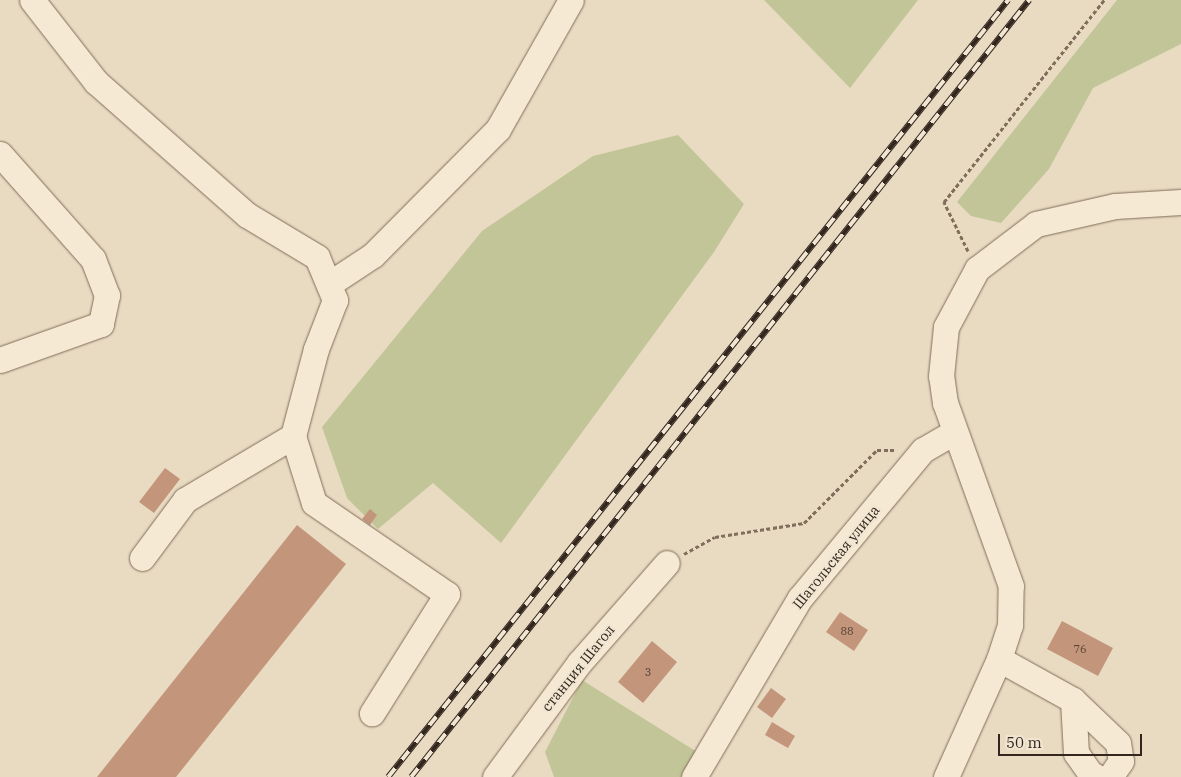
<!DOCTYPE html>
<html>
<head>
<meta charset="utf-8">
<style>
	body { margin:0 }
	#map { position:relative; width:1181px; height:777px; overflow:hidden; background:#e9dbc2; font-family:"IBM Plex Serif",serif }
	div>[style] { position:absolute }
	.green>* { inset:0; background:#c2c597 }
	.building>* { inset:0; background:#c3957b }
	.path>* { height:3px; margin-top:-1.5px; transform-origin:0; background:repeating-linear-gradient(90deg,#806d5b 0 4px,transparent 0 6.5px) }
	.roads { filter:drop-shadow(0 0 1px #806d5b) drop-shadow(0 0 1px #806d5b) }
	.minor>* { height:25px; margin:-12.5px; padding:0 12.5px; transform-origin:12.5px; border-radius:12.5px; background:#f5e9d4 }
	.rail>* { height:5.5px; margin-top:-2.75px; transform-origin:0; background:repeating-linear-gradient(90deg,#f1e6d1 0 11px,#32261e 0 22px); box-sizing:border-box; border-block:1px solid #32261e }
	span { translate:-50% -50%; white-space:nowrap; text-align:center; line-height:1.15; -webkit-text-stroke:4.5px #f1e6d1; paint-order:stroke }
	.number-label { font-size:11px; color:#564235 }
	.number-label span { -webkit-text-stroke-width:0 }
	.street-label { font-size:14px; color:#32261e }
	.scale { position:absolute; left:998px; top:734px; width:144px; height:22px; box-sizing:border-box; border:2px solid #32261e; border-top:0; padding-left:6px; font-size:15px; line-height:18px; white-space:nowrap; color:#32261e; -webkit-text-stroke:4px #f1e6d1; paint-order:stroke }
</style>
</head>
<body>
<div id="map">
	<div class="green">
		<div style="clip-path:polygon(764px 0,918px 0,850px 88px)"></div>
		<div style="clip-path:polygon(1117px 0,1181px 0,1181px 44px,1093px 88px,1049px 169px,1001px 223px,971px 216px,957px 202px)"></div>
		<div style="clip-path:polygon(678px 135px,744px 204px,714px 252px,501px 543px,433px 483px,378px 529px,347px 498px,322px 427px,482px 231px,593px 156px)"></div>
		<div style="clip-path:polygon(582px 680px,697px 752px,681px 777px,554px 777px,545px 752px)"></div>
	</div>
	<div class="building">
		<div style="clip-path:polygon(165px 468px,180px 479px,154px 513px,139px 502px)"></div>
		<div style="clip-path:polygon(370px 509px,377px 515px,370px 525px,362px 519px)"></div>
		<div style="clip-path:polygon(297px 525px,346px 564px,176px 777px,97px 777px)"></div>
		<div style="clip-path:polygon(840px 612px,868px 630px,854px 651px,826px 632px)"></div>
		<div style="clip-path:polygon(1062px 621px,1113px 648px,1098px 676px,1047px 649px)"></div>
		<div style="clip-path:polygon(652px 641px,677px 662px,643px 703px,618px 682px)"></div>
		<div style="clip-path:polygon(771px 688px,786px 699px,772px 718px,757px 707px)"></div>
		<div style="clip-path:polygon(772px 722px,795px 736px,788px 748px,765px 735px)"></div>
	</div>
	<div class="path">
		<div style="left:968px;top:251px;width:55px;rotate:-116.1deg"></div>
		<div style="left:944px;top:202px;width:258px;rotate:-51.6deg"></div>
		<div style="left:684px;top:554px;width:35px;rotate:-29deg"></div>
		<div style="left:715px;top:537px;width:90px;rotate:-8.9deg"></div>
		<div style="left:804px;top:523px;width:103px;rotate:-45deg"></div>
		<div style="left:877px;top:450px;width:18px"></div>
	</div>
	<div class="roads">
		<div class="minor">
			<div style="left:32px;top:0;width:104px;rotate:52deg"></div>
			<div style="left:96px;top:82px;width:201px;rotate:41.4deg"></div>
			<div style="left:247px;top:215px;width:82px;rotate:31deg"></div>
			<div style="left:317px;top:257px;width:47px;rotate:67.3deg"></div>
			<div style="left:335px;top:300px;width:53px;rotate:111.2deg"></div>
			<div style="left:316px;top:349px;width:90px;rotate:104.8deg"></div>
			<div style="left:293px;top:436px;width:70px;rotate:72.6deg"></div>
			<div style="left:314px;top:503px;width:161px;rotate:34.4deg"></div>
			<div style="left:447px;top:594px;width:141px;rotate:122.2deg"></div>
			<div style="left:0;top:154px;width:140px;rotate:48.5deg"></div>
			<div style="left:93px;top:259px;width:39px;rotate:69deg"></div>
			<div style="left:107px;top:295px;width:30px;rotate:102deg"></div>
			<div style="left:101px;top:324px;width:107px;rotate:160.4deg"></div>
			<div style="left:329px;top:284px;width:53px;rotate:-33.4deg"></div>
			<div style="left:373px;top:255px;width:177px;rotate:-45.2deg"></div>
			<div style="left:498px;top:129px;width:148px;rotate:-60.5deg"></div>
			<div style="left:142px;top:558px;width:72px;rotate:-53.4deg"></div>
			<div style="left:185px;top:500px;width:126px;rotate:-30.7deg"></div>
			<div style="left:999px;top:659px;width:85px;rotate:29deg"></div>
			<div style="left:1073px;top:700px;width:62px;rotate:43.7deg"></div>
			<div style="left:1118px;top:743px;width:18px;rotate:81deg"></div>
			<div style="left:1121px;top:761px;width:19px;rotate:125deg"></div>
			<div style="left:1073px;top:700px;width:53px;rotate:86.8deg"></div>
			<div style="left:1076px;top:753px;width:24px;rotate:55deg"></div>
			<div style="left:1090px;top:773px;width:8px;rotate:30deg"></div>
			<div style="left:495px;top:777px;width:142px;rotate:-53.6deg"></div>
			<div style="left:579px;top:663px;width:133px;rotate:-48.7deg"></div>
			<div style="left:694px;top:777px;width:208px;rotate:-59.4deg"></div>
			<div style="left:800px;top:598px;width:192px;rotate:-50.3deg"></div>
			<div style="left:923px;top:450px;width:36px;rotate:-30deg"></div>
			<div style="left:946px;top:777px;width:129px;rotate:-65.8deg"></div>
			<div style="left:999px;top:659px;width:36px;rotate:-72deg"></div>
			<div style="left:1010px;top:625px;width:39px;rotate:-89deg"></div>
			<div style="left:1011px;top:586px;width:195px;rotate:-109.8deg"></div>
			<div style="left:945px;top:403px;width:27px;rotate:-98deg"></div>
			<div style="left:941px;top:376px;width:49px;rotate:-84.2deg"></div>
			<div style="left:946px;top:327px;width:66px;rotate:-61.9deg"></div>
			<div style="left:977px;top:269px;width:74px;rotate:-37.3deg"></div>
			<div style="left:1036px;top:224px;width:81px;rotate:-12.8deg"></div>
			<div style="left:1115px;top:206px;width:66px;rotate:-3.5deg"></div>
		</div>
	</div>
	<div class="rail">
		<div style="left:388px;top:777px;width:994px;rotate:-51.41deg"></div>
		<div style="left:411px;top:777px;width:993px;rotate:-51.5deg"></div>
	</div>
	<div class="number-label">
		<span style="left:847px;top:631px">88</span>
		<span style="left:1080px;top:649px">76</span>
		<span style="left:648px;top:672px">3</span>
	</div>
	<div class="street-label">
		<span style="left:836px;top:557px;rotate:-51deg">Шагольская улица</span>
		<span style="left:578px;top:668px;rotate:-51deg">станция Шагол</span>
	</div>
	<div class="scale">50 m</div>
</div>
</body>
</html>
